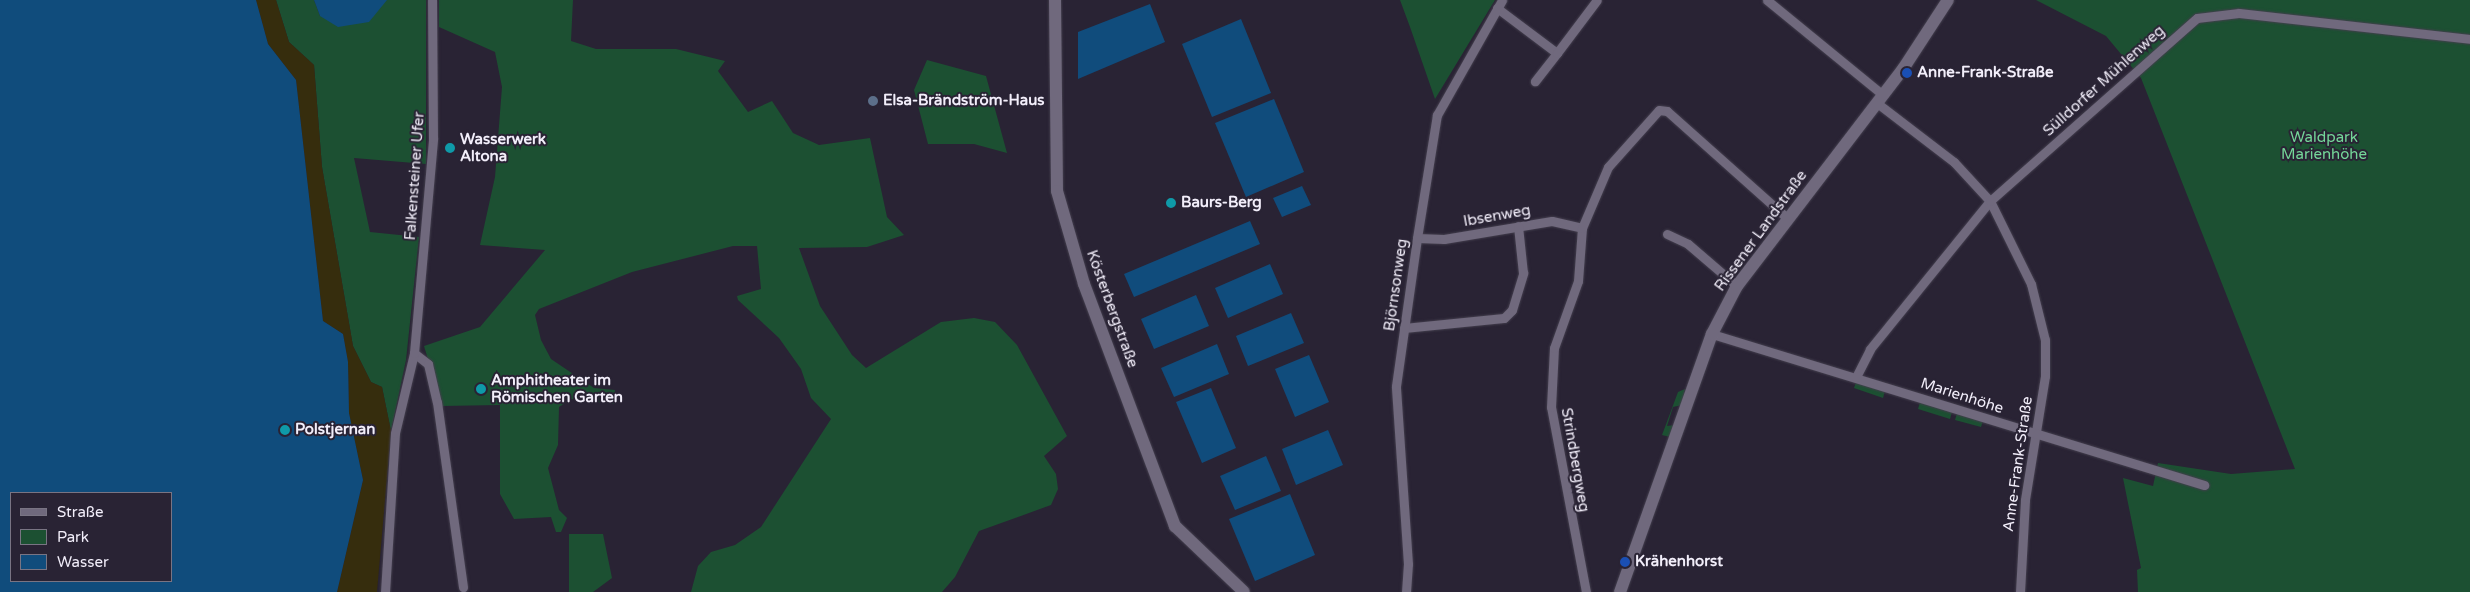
<!DOCTYPE html>
<html>
<head>
<meta charset="utf-8">
<style>
	body { margin:0 }
	#map { position:relative; width:2470px; height:592px; overflow:hidden; background:#292334; font-family:"Varela Round",sans-serif }
	div>[style] { position:absolute }
	.green>* { inset:0; background:#1c5032 }
	.sand>* { inset:0; background:#362d0d }
	.water>* { inset:0; background:#104c7c }
	.roads { filter:drop-shadow(0 0 1px #433e4d) drop-shadow(0 0 1px #433e4d) }
	.street>* { height:9px; margin:-4.5px; padding:0 4.5px; transform-origin:4.5px; border-radius:4.5px; background:#70697d }
	.secondary>* { height:12px; margin:-6px; padding:0 6px; transform-origin:6px; border-radius:6px; background:#70697d }
	.dots>* { width:14px; height:14px; translate:-50% -50%; box-sizing:border-box; border:2px solid #292334; border-radius:50% }
	span { translate:-50% -50%; white-space:nowrap; text-align:center; line-height:1.15; -webkit-text-stroke:4px #292334; paint-order:stroke }
	.poi-label { font-size:15px; color:#f2eefa; font-weight:700 }
	.left { translate:0 -50%; text-align:left }
	.street-label { font-size:15px; color:#f2eefa }
	.park-label { font-size:15px; color:#74d799 }
	.legend { position:absolute; left:10px; top:492px; width:162px; height:90px; box-sizing:border-box; background:#292334; border:1px solid #797483; margin:0; padding:6px 9px; list-style:none; font-size:15px; color:#f2eefa }
	.legend li { display:flex; align-items:center; gap:10px; height:25px }
	.legend b { width:25px; border:1px solid #797483 }
</style>
</head>
<body>
<div id="map">
	<div class="green">
		<div style="clip-path:polygon(276px 0,314px 0,320px 16px,387px 0,426px 0,426px 164px,354px 158px,370px 232px,419px 237px,406px 360px,391px 431px,382px 387px,371px 382px,353px 346px,322px 167px,314px 65px,289px 42px)"></div>
		<div style="clip-path:polygon(439px 0,573px 0,571px 41px,596px 49px,676px 49px,725px 61px,718px 71px,748px 112px,772px 101px,793px 133px,819px 145px,870px 138px,887px 217px,904px 235px,867px 247px,799px 248px,820px 306px,852px 355px,866px 368px,941px 322px,974px 318px,995px 322px,1017px 345px,1067px 436px,1044px 456px,1056px 474px,1058px 489px,1051px 505px,979px 531px,955px 577px,942px 592px,691px 592px,698px 566px,711px 552px,735px 545px,761px 527px,831px 419px,811px 398px,801px 369px,779px 338px,738px 300px,737px 296px,761px 289px,757px 246px,733px 246px,632px 272px,539px 309px,535px 315px,541px 340px,551px 359px,594px 388px,615px 390px,614px 404px,572px 399px,559px 407px,558px 445px,548px 468px,559px 510px,567px 518px,561px 532px,556px 532px,551px 517px,514px 519px,500px 494px,500px 405px,442px 406px,424px 346px,480px 327px,545px 250px,480px 245px,495px 177px,502px 87px,495px 52px,439px 27px)"></div>
		<div style="clip-path:polygon(1400px 0,1495px 0,1435px 99px,1410px 27px)"></div>
		<div style="clip-path:polygon(2036px 0,2470px 0,2470px 592px,2138px 592px,2137px 570px,2141px 568px,2123px 478px,2153px 486px,2158px 463px,2231px 474px,2295px 469px,2141px 78px,2106px 36px)"></div>
		<div style="clip-path:polygon(927px 60px,986px 76px,1007px 153px,974px 144px,928px 144px,914px 90px)"></div>
		<div style="clip-path:polygon(1856px 382px,1885px 391px,1883px 398px,1854px 388px)"></div>
		<div style="clip-path:polygon(1685px 389px,1682px 405px,1673px 407px,1667px 426px,1675px 425px,1670px 437px,1662px 435px,1678px 392px)"></div>
		<div style="clip-path:polygon(1920px 402px,1952px 412px,1950px 419px,1918px 409px)"></div>
		<div style="clip-path:polygon(1957px 413px,1983px 421px,1981px 427px,1955px 420px)"></div>
		<div style="clip-path:polygon(569px 534px,603px 534px,612px 578px,593px 592px,569px 592px)"></div>
	</div>
	<div class="sand">
		<div style="clip-path:polygon(256px 0,276px 0,289px 42px,314px 65px,322px 167px,353px 346px,371px 382px,382px 387px,391px 431px,377px 592px,337px 592px,363px 480px,349px 413px,348px 362px,343px 334px,323px 321px,296px 80px,268px 44px)"></div>
	</div>
	<div class="water">
		<div style="clip-path:polygon(evenodd,0 0,256px 0,268px 44px,296px 80px,323px 321px,343px 334px,348px 362px,349px 413px,363px 480px,337px 592px,0 592px,0 0,11px 493px,171px 493px,171px 581px,11px 581px,11px 493px)"></div>
		<div style="clip-path:polygon(314px 0,387px 0,369px 22px,338px 27px,320px 16px)"></div>
		<div style="clip-path:polygon(1150px 4px,1165px 42px,1078px 79px,1078px 32px)"></div>
		<div style="clip-path:polygon(1241px 19px,1271px 93px,1212px 117px,1182px 44px)"></div>
		<div style="clip-path:polygon(1274px 99px,1304px 172px,1246px 197px,1215px 123px)"></div>
		<div style="clip-path:polygon(1302px 186px,1311px 205px,1282px 217px,1273px 198px)"></div>
		<div style="clip-path:polygon(1250px 221px,1260px 244px,1134px 297px,1124px 274px)"></div>
		<div style="clip-path:polygon(1270px 264px,1283px 294px,1228px 318px,1215px 288px)"></div>
		<div style="clip-path:polygon(1196px 295px,1209px 326px,1154px 349px,1141px 319px)"></div>
		<div style="clip-path:polygon(1291px 313px,1304px 343px,1248px 366px,1236px 336px)"></div>
		<div style="clip-path:polygon(1217px 344px,1229px 374px,1174px 397px,1161px 368px)"></div>
		<div style="clip-path:polygon(1309px 355px,1329px 402px,1295px 417px,1275px 369px)"></div>
		<div style="clip-path:polygon(1211px 388px,1236px 448px,1202px 463px,1176px 402px)"></div>
		<div style="clip-path:polygon(1328px 430px,1343px 465px,1296px 485px,1282px 449px)"></div>
		<div style="clip-path:polygon(1266px 456px,1281px 491px,1235px 510px,1220px 476px)"></div>
		<div style="clip-path:polygon(1290px 494px,1315px 555px,1255px 581px,1229px 519px)"></div>
	</div>
	<div class="roads">
		<div class="street">
			<div style="left:1767px;top:0;width:150px;rotate:39.3deg"></div>
			<div style="left:1497px;top:8px;width:75px;rotate:36.9deg"></div>
			<div style="left:1557px;top:53px;width:36px;rotate:128deg"></div>
			<div style="left:1557px;top:53px;width:66px;rotate:-53deg"></div>
			<div style="left:1877px;top:103px;width:97px;rotate:37.5deg"></div>
			<div style="left:1954px;top:162px;width:53px;rotate:47.3deg"></div>
			<div style="left:1990px;top:201px;width:93px;rotate:63.7deg"></div>
			<div style="left:2031px;top:284px;width:58px;rotate:76deg"></div>
			<div style="left:2045px;top:340px;width:36px;rotate:90deg"></div>
			<div style="left:2045px;top:376px;width:126px;rotate:99.2deg"></div>
			<div style="left:2025px;top:500px;width:92px;rotate:93.1deg"></div>
			<div style="left:1667px;top:234px;width:23px;rotate:25deg"></div>
			<div style="left:1688px;top:244px;width:65px;rotate:40.6deg"></div>
			<div style="left:1417px;top:238px;width:27px;rotate:2deg"></div>
			<div style="left:1444px;top:239px;width:109px;rotate:-9.5deg"></div>
			<div style="left:1552px;top:221px;width:31px;rotate:13deg"></div>
			<div style="left:1404px;top:328px;width:100px;rotate:-5.7deg"></div>
			<div style="left:1504px;top:318px;width:11px;rotate:-45deg"></div>
			<div style="left:1512px;top:310px;width:39px;rotate:-73deg"></div>
			<div style="left:1523px;top:273px;width:47px;rotate:-96.1deg"></div>
			<div style="left:1712px;top:334px;width:515px;rotate:17.06deg"></div>
			<div style="left:414px;top:353px;width:18px;rotate:38deg"></div>
			<div style="left:428px;top:364px;width:39px;rotate:77deg"></div>
			<div style="left:437px;top:402px;width:187px;rotate:82deg"></div>
			<div style="left:1856px;top:377px;width:31px;rotate:-63deg"></div>
			<div style="left:1870px;top:349px;width:191px;rotate:-51deg"></div>
			<div style="left:1990px;top:201px;width:276px;rotate:-41.5deg"></div>
			<div style="left:2197px;top:18px;width:42px;rotate:-6.8deg"></div>
			<div style="left:2239px;top:13px;width:232px;rotate:6.4deg"></div>
			<div style="left:385px;top:592px;width:159px;rotate:-86.4deg"></div>
			<div style="left:395px;top:433px;width:82px;rotate:-76.6deg"></div>
			<div style="left:414px;top:353px;width:216px;rotate:-84.9deg"></div>
			<div style="left:433px;top:138px;width:138px;rotate:-90.4deg"></div>
			<div style="left:1406px;top:592px;width:28px;rotate:-86deg"></div>
			<div style="left:1408px;top:564px;width:178px;rotate:-93.9deg"></div>
			<div style="left:1396px;top:386px;width:149px;rotate:-81.9deg"></div>
			<div style="left:1417px;top:238px;width:125px;rotate:-80.8deg"></div>
			<div style="left:1437px;top:115px;width:132px;rotate:-60.5deg"></div>
			<div style="left:1586px;top:592px;width:188px;rotate:-100.7deg"></div>
			<div style="left:1551px;top:407px;width:59px;rotate:-87.1deg"></div>
			<div style="left:1554px;top:348px;width:71px;rotate:-70.3deg"></div>
			<div style="left:1578px;top:281px;width:53px;rotate:-85.7deg"></div>
			<div style="left:1582px;top:228px;width:66px;rotate:-66.9deg"></div>
			<div style="left:1608px;top:167px;width:76px;rotate:-48.2deg"></div>
			<div style="left:1659px;top:110px;width:8px;rotate:7deg"></div>
			<div style="left:1667px;top:111px;width:161px;rotate:41.7deg"></div>
		</div>
		<div class="secondary">
			<div style="left:1055px;top:0;width:191px;rotate:89.4deg"></div>
			<div style="left:1057px;top:191px;width:97px;rotate:73.8deg"></div>
			<div style="left:1084px;top:284px;width:259px;rotate:69.4deg"></div>
			<div style="left:1175px;top:526px;width:95px;rotate:43.7deg"></div>
			<div style="left:1620px;top:592px;width:274px;rotate:-70.4deg"></div>
			<div style="left:1712px;top:334px;width:54px;rotate:-62.5deg"></div>
			<div style="left:1737px;top:286px;width:273px;rotate:-52.6deg"></div>
			<div style="left:1903px;top:69px;width:82px;rotate:-56.9deg"></div>
		</div>
	</div>
	<div class="dots">
		<div style="left:1907px;top:73px;background:#1a4fb4"></div>
		<div style="left:873px;top:101px;background:#5c6f8a"></div>
		<div style="left:450px;top:148px;background:#0f9aa8"></div>
		<div style="left:1171px;top:203px;background:#0f9aa8"></div>
		<div style="left:481px;top:389px;background:#0f9aa8"></div>
		<div style="left:285px;top:430px;background:#0f9aa8"></div>
		<div style="left:1625px;top:562px;background:#1a4fb4"></div>
	</div>
	<div class="poi-label">
		<span class="left" style="left:1917px;top:73px">Anne-Frank-Straße</span>
		<span class="left" style="left:883px;top:101px">Elsa-Brändström-Haus</span>
		<span class="left" style="left:460px;top:148px">Wasserwerk<br>Altona</span>
		<span class="left" style="left:1181px;top:203px">Baurs-Berg</span>
		<span class="left" style="left:491px;top:389px">Amphitheater im<br>Römischen Garten</span>
		<span class="left" style="left:295px;top:430px">Polstjernan</span>
		<span class="left" style="left:1635px;top:562px">Krähenhorst</span>
	</div>
	<div class="street-label">
		<span style="left:2104px;top:81px;rotate:-42deg">Sülldorfer Mühlenweg</span>
		<span style="left:415px;top:176px;rotate:-86deg">Falkensteiner Ufer</span>
		<span style="left:1497px;top:216px;rotate:-10deg">Ibsenweg</span>
		<span style="left:1761px;top:231px;rotate:-54deg">Rissener Landstraße</span>
		<span style="left:1396px;top:285px;rotate:-82deg">Björnsonweg</span>
		<span style="left:1112px;top:309px;rotate:70deg">Kösterbergstraße</span>
		<span style="left:1962px;top:396px;rotate:18deg">Marienhöhe</span>
		<span style="left:1575px;top:460px;rotate:80deg">Strindbergweg</span>
		<span style="left:2018px;top:464px;rotate:-82deg">Anne-Frank-Straße</span>
	</div>
	<div class="park-label">
		<span style="left:2324px;top:146px">Waldpark<br>Marienhöhe</span>
	</div>
	<ul class="legend">
	<li><b style="height:6px;background:#70697d"></b>Straße</li>
	<li><b style="height:14px;background:#1c5032"></b>Park</li>
	<li><b style="height:14px;background:#104c7c"></b>Wasser</li>
	</ul>
</div>
</body>
</html>
